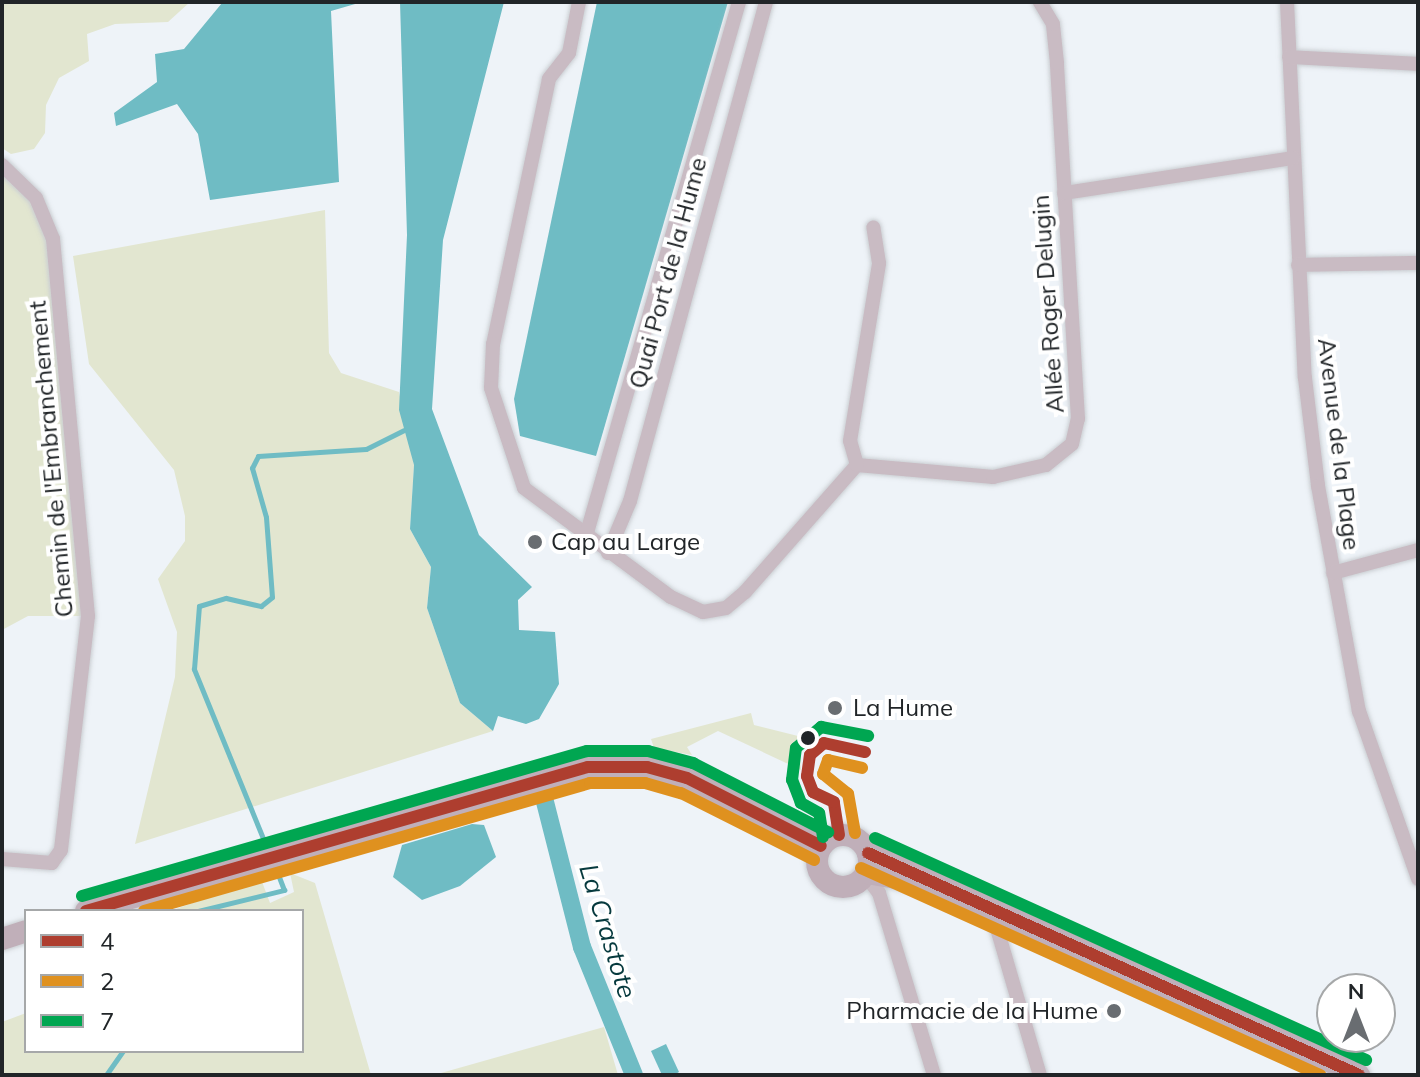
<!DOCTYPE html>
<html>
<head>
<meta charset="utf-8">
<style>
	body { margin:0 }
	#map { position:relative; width:1420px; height:1077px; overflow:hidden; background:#eef3f8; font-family:Mulish,sans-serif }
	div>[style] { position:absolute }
	.green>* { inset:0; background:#e2e6d0 }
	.water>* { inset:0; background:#6fbcc4 }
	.stream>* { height:5px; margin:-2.5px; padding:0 2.5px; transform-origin:2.5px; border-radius:2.5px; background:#6fbcc4 }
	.canal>* { height:18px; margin:-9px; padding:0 9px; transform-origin:9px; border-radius:9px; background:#6fbcc4 }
	.roads { filter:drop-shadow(0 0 2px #caced2) drop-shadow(0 0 2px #caced2) }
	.street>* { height:14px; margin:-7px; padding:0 7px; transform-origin:7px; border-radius:7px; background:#c9bbc3 }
	.secondary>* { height:22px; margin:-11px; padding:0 11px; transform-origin:11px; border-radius:11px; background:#c0afb9 }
	.secondary>.ring { margin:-11px; padding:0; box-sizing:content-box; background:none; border:22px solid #c0afb9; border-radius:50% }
	.bus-1>* { height:12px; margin:-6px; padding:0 6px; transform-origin:6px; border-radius:6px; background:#ae3e2f }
	.bus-2>* { height:12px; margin:-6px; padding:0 6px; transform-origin:6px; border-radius:6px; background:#df911f }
	.bus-3>* { height:12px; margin:-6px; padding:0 6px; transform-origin:6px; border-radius:6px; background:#00a651 }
	.dots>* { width:22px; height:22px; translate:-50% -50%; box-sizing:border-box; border:4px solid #fff; border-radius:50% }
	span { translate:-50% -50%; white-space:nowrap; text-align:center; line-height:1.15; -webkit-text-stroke:8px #fff; paint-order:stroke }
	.street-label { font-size:24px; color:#212528 }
	.poi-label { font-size:24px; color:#212528 }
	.left { translate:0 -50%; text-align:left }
	.right { translate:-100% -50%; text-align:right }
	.water-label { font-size:26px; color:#073a3e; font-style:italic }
	.frame { position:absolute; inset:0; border:4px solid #212528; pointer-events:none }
	.legend { position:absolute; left:24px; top:909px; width:280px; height:144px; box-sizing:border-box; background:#fff; border:2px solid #a6a8a9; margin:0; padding:10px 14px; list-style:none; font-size:24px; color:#212528 }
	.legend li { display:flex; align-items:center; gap:16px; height:40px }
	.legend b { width:40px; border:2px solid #a6a8a9 }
	.north { position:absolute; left:1316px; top:973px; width:80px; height:80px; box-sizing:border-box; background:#fff; border:2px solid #a6a8a9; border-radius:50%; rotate:0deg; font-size:22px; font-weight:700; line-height:32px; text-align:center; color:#212528 }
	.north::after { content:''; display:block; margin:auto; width:28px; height:36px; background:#696d71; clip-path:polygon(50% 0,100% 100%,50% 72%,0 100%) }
</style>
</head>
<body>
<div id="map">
	<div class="green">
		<div style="clip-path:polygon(2px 2px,190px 2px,168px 22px,115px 24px,87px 34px,89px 61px,59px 78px,46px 105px,45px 133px,34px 149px,11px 154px,2px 148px)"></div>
		<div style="clip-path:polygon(2px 165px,49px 224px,88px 616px,28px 616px,2px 630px)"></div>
		<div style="clip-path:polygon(325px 210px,329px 353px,341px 373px,399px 392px,414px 465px,410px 529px,431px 567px,427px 608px,460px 703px,493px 731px,135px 844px,175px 677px,177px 632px,158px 579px,185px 541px,185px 516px,174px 470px,89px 364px,73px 256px)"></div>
		<div style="clip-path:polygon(751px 713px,754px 725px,798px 736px,801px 770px,718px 731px,687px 747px,692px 755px,654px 748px,651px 739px)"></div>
		<div style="clip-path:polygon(290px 873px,315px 883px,371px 1075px,2px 1075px,2px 1022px,26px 1013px,26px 1051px,302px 1051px,302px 911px,170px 911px,261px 879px,270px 903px,294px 892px)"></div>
		<div style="clip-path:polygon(604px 1027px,618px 1075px,434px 1075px)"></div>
	</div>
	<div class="water">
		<div style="clip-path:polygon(362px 2px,331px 11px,339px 182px,210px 200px,198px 134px,177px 104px,116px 126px,114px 113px,157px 82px,155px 54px,184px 49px,222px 3px)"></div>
		<div style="clip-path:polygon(400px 2px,504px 2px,443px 240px,432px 409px,479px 535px,532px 587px,518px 600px,519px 630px,555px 632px,559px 684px,539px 719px,526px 724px,498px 716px,493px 731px,460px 703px,427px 608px,431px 567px,410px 529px,414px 465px,399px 410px,407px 235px)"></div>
		<div style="clip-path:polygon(597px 2px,728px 2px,596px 456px,520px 436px,514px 399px)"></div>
		<div style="clip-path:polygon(472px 824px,484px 825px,496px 857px,460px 886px,422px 900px,393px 877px,402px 845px)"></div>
		<div style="clip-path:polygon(666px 1044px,679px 1072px,674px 1075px,662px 1075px,651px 1051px)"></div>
	</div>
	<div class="stream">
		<div style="left:269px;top:853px;width:199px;rotate:-112.2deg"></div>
		<div style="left:194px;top:669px;width:63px;rotate:-85.5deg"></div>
		<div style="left:199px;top:606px;width:28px;rotate:-17deg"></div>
		<div style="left:226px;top:598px;width:36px;rotate:13deg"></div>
		<div style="left:261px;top:606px;width:14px;rotate:-39deg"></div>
		<div style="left:272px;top:597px;width:80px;rotate:-94.3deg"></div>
		<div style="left:266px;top:517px;width:51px;rotate:-105.9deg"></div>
		<div style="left:252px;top:468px;width:13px;rotate:-63deg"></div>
		<div style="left:258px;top:456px;width:108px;rotate:-3.7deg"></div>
		<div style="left:366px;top:449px;width:42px;rotate:-26.6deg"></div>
		<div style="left:198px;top:911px;width:89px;rotate:-13.7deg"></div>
		<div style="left:284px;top:890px;width:30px;rotate:-111deg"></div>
		<div style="left:106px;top:1075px;width:29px;rotate:-55deg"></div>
	</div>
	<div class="canal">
		<div style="left:544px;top:798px;width:154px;rotate:75.7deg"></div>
		<div style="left:582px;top:947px;width:138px;rotate:67.9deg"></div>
	</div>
	<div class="roads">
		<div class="street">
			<div style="left:579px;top:2px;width:52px;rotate:101.1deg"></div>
			<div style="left:569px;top:53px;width:33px;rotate:128deg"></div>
			<div style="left:549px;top:79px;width:271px;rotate:101.9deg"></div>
			<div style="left:493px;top:344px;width:44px;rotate:92.6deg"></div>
			<div style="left:491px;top:388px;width:105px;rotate:71.7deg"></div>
			<div style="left:524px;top:488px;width:183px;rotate:36.6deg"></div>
			<div style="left:671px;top:597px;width:35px;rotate:25deg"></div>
			<div style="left:703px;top:612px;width:23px;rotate:-10deg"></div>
			<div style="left:726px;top:608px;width:25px;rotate:-40deg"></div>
			<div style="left:745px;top:592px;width:169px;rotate:-48.6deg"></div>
			<div style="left:857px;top:465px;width:137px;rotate:5deg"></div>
			<div style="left:993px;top:477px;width:54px;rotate:-12.8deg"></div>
			<div style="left:1046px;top:465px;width:33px;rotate:-39deg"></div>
			<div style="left:1072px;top:444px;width:26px;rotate:-77deg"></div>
			<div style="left:1078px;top:419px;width:357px;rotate:-93.4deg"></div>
			<div style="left:1057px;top:63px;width:39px;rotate:-96deg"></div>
			<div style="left:1053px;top:24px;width:26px;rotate:-121deg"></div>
			<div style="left:1287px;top:2px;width:376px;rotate:87.3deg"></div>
			<div style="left:1305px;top:378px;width:109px;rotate:83.1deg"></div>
			<div style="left:1318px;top:486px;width:229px;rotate:79.7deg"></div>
			<div style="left:1359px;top:711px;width:178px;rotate:70.6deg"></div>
			<div style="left:1289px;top:57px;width:129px;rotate:3.1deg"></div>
			<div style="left:2px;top:165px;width:47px;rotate:44.1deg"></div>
			<div style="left:36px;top:198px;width:44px;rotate:67.5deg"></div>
			<div style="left:53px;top:239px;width:379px;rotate:84.7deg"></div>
			<div style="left:88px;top:616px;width:236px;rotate:96.6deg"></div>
			<div style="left:61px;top:850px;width:16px;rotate:125deg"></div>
			<div style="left:52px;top:863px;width:50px;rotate:-175.4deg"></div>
			<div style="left:1064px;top:193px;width:232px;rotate:-8.7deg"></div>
			<div style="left:1298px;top:265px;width:120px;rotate:-1deg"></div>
			<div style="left:857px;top:465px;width:25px;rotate:-106deg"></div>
			<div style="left:850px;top:441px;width:180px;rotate:-80.7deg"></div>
			<div style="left:879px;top:263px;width:36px;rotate:-99deg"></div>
			<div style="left:586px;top:536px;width:555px;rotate:-74.01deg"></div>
			<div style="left:608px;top:553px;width:56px;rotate:-67.1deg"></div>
			<div style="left:630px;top:501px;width:517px;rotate:-74.75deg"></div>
			<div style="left:1333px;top:573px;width:88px;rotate:-15.1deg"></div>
			<div style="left:865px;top:875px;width:23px;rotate:52deg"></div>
			<div style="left:879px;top:893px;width:190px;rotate:73.2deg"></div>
			<div style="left:996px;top:925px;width:156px;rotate:73.7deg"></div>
		</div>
		<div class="secondary">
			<div class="ring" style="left:817px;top:835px;width:30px;height:30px"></div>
			<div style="left:868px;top:853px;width:539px;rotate:24.33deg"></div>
			<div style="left:866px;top:873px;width:44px;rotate:9.2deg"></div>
			<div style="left:86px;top:911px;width:522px;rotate:-16.01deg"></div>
			<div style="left:588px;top:767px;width:59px"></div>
			<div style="left:647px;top:767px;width:41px;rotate:15.4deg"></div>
			<div style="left:687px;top:778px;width:150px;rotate:26.9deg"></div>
			<div style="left:2px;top:939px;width:25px;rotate:-18deg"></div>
		</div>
	</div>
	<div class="bus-1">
		<div style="left:839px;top:835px;width:33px;rotate:-99deg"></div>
		<div style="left:834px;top:802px;width:23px;rotate:-155deg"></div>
		<div style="left:813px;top:792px;width:17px;rotate:-111deg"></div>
		<div style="left:807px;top:776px;width:21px;rotate:-82deg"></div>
		<div style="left:810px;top:755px;width:18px;rotate:-41deg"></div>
		<div style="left:824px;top:743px;width:42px;rotate:12.4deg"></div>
		<div style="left:868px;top:853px;width:539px;rotate:24.33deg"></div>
		<div style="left:86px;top:911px;width:522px;rotate:-16.01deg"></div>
		<div style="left:588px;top:767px;width:59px"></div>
		<div style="left:647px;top:767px;width:41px;rotate:15.4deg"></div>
		<div style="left:687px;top:778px;width:150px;rotate:26.9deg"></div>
	</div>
	<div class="bus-2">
		<div style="left:855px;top:833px;width:40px;rotate:-100deg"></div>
		<div style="left:848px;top:794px;width:32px;rotate:-141deg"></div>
		<div style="left:823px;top:774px;width:15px;rotate:-70deg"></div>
		<div style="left:828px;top:760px;width:35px;rotate:13deg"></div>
		<div style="left:861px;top:868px;width:504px;rotate:24.27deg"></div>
		<div style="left:144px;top:911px;width:464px;rotate:-16deg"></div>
		<div style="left:590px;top:783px;width:55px"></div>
		<div style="left:645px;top:783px;width:37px;rotate:16deg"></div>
		<div style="left:681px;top:793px;width:149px;rotate:26.7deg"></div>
	</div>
	<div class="bus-3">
		<div style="left:823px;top:837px;width:24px;rotate:-99deg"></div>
		<div style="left:819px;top:813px;width:21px;rotate:-151deg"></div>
		<div style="left:801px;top:803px;width:25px;rotate:-111deg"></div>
		<div style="left:792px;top:780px;width:32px;rotate:-83deg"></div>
		<div style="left:796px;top:748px;width:33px;rotate:-40deg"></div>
		<div style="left:821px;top:727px;width:48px;rotate:10.8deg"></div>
		<div style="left:875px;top:838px;width:539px;rotate:24.33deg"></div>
		<div style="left:82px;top:896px;width:525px;rotate:-16.02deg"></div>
		<div style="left:587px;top:751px;width:61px"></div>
		<div style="left:648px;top:751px;width:47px;rotate:14.9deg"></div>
		<div style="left:693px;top:763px;width:152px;rotate:27.1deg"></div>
	</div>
	<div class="dots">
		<div style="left:535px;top:542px;background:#696d71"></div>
		<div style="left:835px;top:708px;background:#696d71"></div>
		<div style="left:808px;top:738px;background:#212528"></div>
		<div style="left:1114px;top:1011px;background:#696d71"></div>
	</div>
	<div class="street-label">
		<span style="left:668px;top:273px;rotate:-75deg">Quai Port de la Hume</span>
		<span style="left:1048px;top:304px;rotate:-94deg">Allée Roger Delugin</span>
		<span style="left:1339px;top:444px;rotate:83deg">Avenue de la Plage</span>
		<span style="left:51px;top:459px;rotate:-95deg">Chemin de l'Embranchement</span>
	</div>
	<div class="poi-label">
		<span class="left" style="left:551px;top:542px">Cap au Large</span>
		<span class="left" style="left:853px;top:708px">La Hume</span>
		<span class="right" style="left:1098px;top:1011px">Pharmacie de la Hume</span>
	</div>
	<div class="water-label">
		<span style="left:608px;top:931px;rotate:73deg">La Crastote</span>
	</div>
	<div class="frame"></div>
	<ul class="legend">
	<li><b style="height:10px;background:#ae3e2f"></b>4</li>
	<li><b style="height:10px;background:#df911f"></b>2</li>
	<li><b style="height:10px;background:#00a651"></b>7</li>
	</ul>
	<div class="north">N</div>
</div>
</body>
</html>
